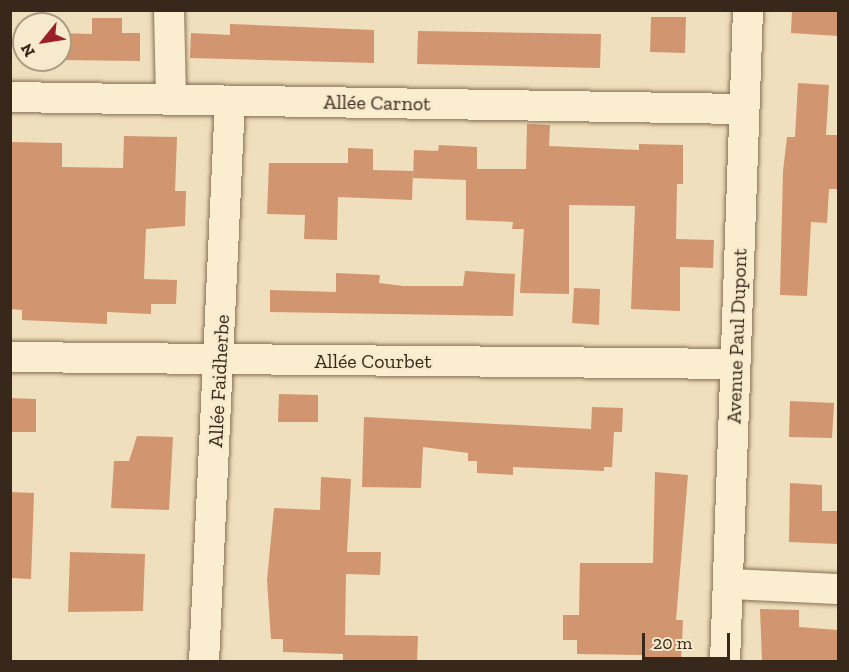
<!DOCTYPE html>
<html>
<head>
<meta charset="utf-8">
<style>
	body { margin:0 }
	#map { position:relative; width:849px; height:672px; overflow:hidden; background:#f0dfbc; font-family:"Zilla Slab",serif }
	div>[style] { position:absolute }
	.building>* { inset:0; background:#d19570 }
	.roads { filter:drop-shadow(0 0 2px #896f55) drop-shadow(0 0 2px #896f55) }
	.minor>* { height:30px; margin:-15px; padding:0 15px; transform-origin:15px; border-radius:15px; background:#fbedd0 }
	span { translate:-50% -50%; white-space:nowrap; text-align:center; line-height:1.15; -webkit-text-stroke:4.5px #f7eacc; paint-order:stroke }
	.street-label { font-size:20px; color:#37281b }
	.frame { position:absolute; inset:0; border:12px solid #37281b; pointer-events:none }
	.north { position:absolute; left:12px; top:12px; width:60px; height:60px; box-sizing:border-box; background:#f7eacc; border:2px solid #aa9c85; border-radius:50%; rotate:240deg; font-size:16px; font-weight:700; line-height:24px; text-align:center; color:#37281b }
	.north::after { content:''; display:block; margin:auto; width:21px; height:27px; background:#9c2126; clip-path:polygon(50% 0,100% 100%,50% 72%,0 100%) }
	.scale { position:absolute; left:642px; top:633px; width:88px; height:27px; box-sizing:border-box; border:3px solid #37281b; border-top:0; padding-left:8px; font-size:18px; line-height:21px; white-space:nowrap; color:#37281b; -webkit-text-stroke:4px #f7eacc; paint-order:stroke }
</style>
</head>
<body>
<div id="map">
	<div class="building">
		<div style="clip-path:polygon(792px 10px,838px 10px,838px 36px,791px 33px)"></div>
		<div style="clip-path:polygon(651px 17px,686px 17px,685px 53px,650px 52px)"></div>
		<div style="clip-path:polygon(92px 18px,122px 18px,122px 33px,140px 33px,140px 61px,60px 60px,60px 33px,92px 34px)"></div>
		<div style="clip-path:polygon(230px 24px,374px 30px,374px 63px,190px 58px,191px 33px,230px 35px)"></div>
		<div style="clip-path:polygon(418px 31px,601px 34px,600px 68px,417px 64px)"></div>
		<div style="clip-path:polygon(798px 83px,829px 85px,826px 135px,838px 135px,838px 189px,829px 189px,827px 223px,811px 222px,807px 296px,780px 295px,783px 171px,787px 137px,795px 137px)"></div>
		<div style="clip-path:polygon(527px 124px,550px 125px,549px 146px,639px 150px,639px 144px,683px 145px,683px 184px,677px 184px,676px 239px,714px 240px,713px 268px,680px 267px,680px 311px,631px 309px,635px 206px,569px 205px,569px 294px,520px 293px,524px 229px,512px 229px,513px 222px,466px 220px,466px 180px,413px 178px,414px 150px,438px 151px,439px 145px,477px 147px,477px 169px,526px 169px)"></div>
		<div style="clip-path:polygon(124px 136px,177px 137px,175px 191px,186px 191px,185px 226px,146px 229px,144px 279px,177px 280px,176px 304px,151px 304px,151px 314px,107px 312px,107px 324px,22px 320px,22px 310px,10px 309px,10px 142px,62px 143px,62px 167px,123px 168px)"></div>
		<div style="clip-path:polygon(348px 148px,373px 149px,373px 170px,413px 171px,412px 200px,338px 197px,337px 240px,304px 239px,305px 215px,267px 214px,269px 163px,348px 163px)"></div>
		<div style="clip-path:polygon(465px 271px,515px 274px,513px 316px,270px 312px,270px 290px,336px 292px,336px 273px,380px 275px,379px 283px,403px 286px,463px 286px)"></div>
		<div style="clip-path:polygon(574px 288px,600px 289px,599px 325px,572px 323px)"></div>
		<div style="clip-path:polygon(279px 394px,318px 395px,318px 422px,278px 422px)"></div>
		<div style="clip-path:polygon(10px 398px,36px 399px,36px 432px,10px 432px)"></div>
		<div style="clip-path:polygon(790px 401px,834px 403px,832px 438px,789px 437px)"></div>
		<div style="clip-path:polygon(592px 407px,623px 408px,622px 432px,614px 432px,612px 467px,604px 467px,604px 471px,513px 467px,513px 475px,477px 473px,477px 461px,468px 461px,468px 453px,423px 447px,421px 488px,362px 487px,364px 417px,591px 429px)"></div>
		<div style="clip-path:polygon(137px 436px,173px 437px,169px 510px,111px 508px,114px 461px,129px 461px)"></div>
		<div style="clip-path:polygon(655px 472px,688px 475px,676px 620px,683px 620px,681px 662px,643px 662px,643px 655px,577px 654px,577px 640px,563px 640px,563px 615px,579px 615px,580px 563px,653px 563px)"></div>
		<div style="clip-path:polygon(321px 477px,351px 479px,347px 552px,381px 552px,380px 575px,346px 574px,345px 635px,418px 636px,417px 662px,343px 662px,343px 654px,283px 652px,283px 639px,271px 639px,267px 580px,274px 508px,320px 510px)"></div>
		<div style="clip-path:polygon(790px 483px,822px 485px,822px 511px,838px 511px,838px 544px,789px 542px)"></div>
		<div style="clip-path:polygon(10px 492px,34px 493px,31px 579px,10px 578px)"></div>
		<div style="clip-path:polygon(70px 552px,145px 554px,143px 611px,68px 612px)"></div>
		<div style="clip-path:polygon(760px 609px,799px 610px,799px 627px,838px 630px,838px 662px,762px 660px)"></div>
	</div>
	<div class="roads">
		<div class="minor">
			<div style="left:169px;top:10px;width:88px;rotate:88.7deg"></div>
			<div style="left:10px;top:97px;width:734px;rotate:0.94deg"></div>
			<div style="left:10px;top:357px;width:725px;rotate:0.55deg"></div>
			<div style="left:730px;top:584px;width:108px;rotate:2.7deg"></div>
			<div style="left:204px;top:662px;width:562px;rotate:-87.35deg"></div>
			<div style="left:725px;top:662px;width:652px;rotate:-87.98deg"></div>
		</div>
	</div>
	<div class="street-label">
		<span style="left:377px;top:103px;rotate:1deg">Allée Carnot</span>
		<span style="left:737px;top:336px;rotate:-88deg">Avenue Paul Dupont</span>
		<span style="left:373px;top:361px">Allée Courbet</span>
		<span style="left:219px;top:381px;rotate:-87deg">Allée Faidherbe</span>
	</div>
	<div class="frame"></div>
	<div class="north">N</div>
	<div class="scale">20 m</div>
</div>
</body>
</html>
